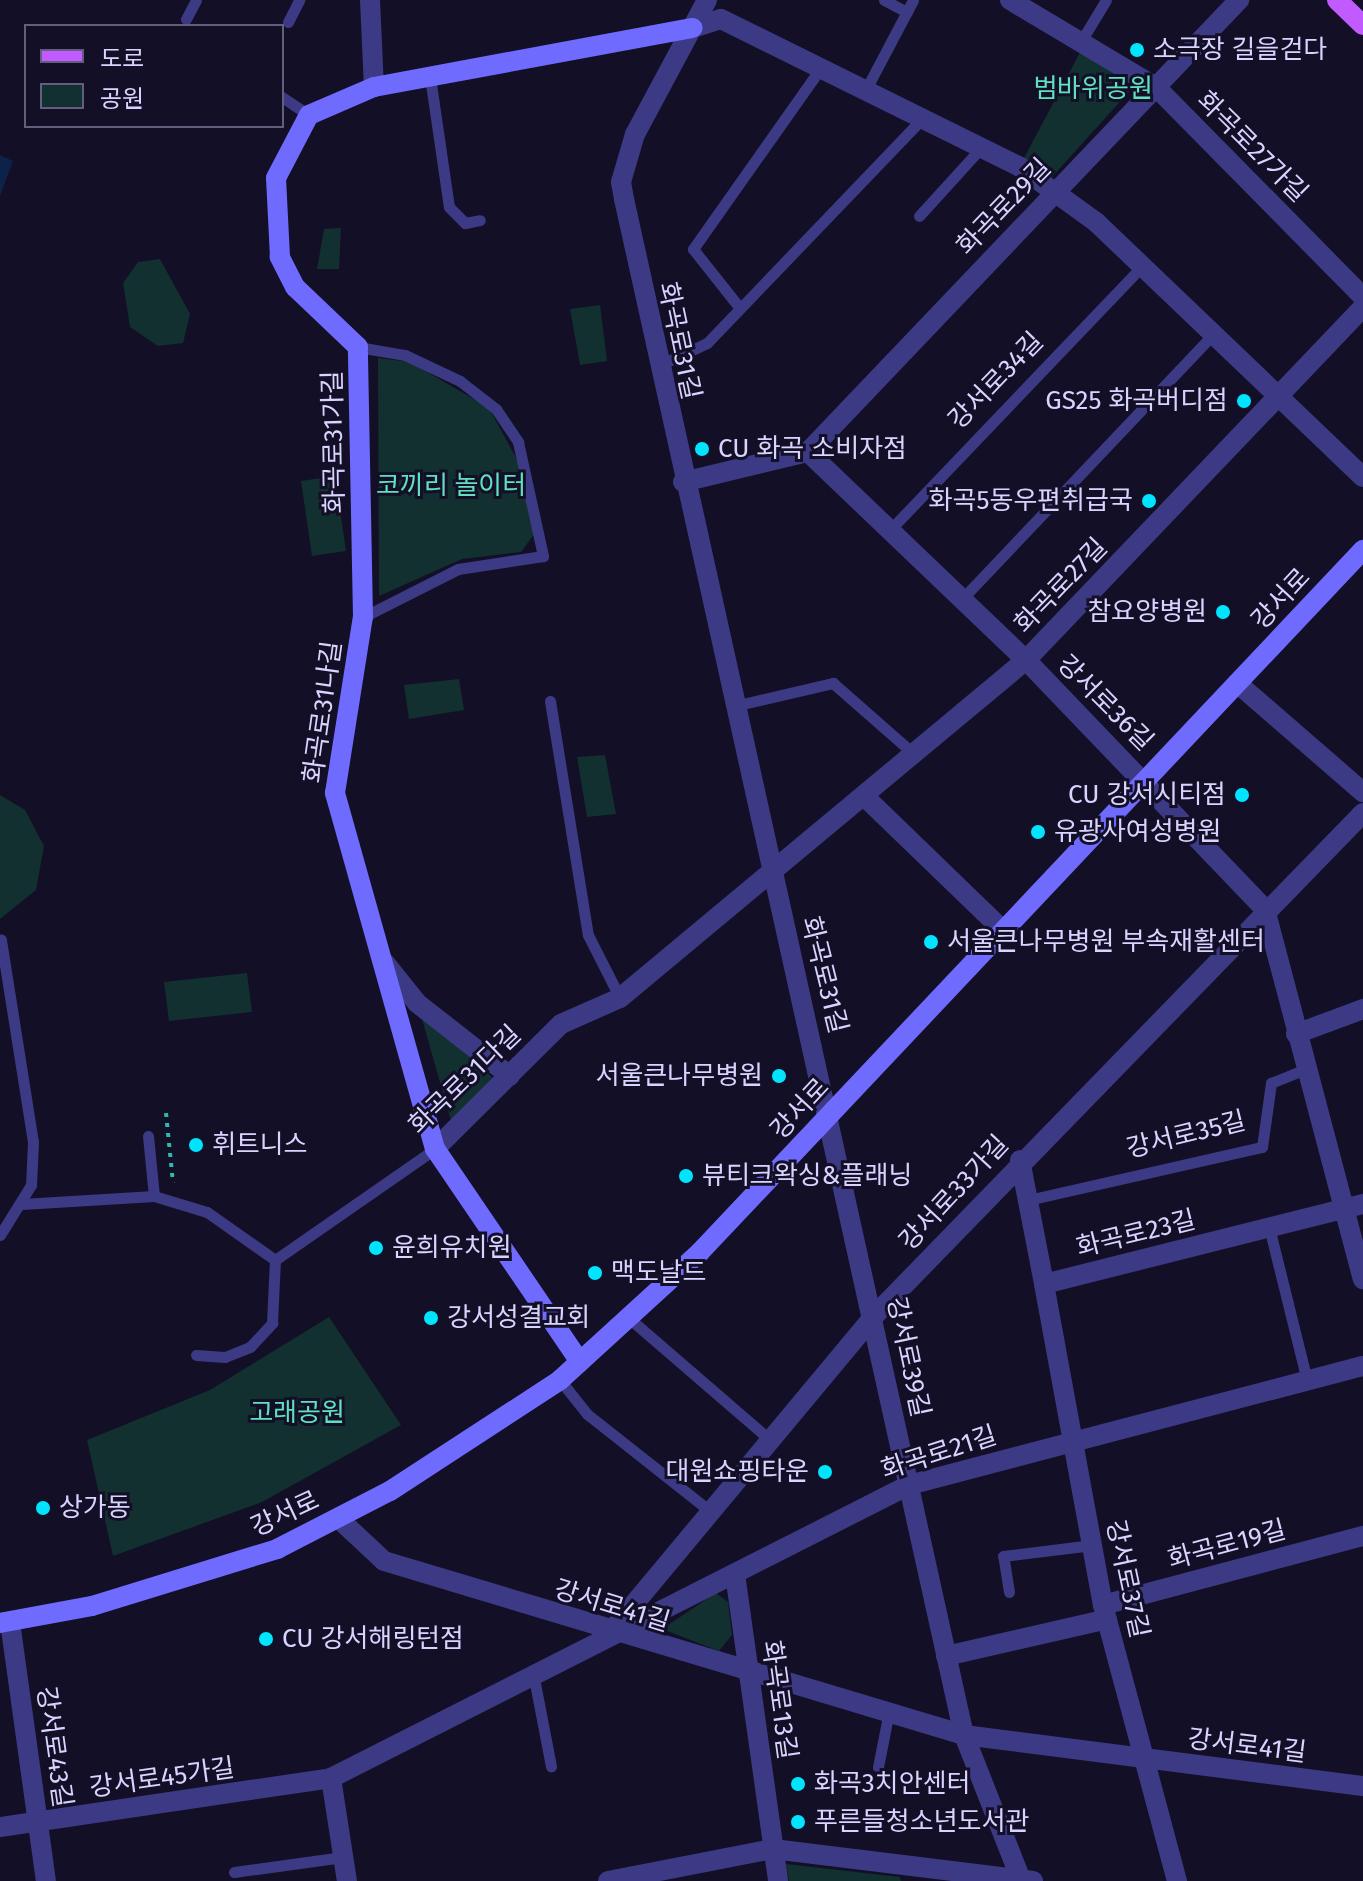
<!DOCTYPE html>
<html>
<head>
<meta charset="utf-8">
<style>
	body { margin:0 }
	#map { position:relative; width:1363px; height:1881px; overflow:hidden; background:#130f26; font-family:"Fira Sans","Noto Sans KR",sans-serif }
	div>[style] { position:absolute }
	.green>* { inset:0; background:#12302f }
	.water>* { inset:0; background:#0c2248 }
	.path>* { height:4px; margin-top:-2px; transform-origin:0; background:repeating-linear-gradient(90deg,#2fb8b0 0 4px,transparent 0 10px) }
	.lane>* { height:11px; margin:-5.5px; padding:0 5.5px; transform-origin:5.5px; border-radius:5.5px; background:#3d3a85 }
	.street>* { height:20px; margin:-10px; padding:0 10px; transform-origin:10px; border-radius:10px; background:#3d3a85 }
	.secondary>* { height:20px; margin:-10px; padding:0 10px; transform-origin:10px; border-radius:10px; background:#6f6bff }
	.primary>* { height:20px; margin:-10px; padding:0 10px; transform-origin:10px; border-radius:10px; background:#c25bff }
	.dots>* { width:22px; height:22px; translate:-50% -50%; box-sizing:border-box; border:4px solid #130f26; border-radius:50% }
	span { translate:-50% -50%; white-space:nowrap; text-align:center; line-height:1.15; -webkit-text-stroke:6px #130f26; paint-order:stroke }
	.poi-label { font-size:26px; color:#d9d4ff }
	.left { translate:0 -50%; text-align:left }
	.right { translate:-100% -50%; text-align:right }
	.park-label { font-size:26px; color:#5fe0c0 }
	.street-label { font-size:26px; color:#d9d4ff }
	.legend { position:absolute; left:24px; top:24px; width:260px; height:104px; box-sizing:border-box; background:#130f26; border:2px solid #625e7d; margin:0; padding:10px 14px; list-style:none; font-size:24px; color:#d9d4ff }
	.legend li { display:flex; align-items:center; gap:16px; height:40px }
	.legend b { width:40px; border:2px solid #625e7d }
</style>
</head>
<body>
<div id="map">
	<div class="green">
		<div style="clip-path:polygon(1083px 47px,1135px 85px,1052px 177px,1024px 158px)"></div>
		<div style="clip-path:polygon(341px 228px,339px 269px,317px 269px,324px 229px)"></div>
		<div style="clip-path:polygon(160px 259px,190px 314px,183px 343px,158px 346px,130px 327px,123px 283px,138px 262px)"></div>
		<div style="clip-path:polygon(600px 305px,607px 361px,580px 365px,570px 309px)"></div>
		<div style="clip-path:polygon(378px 358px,410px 362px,489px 408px,522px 469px,534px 534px,521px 552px,462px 559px,379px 596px)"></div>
		<div style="clip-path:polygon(335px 476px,346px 551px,312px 556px,301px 481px)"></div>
		<div style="clip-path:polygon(459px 679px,464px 710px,409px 719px,404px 685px)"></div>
		<div style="clip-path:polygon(605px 755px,616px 814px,587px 817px,577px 757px)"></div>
		<div style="clip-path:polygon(0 795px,25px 810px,44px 846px,36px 890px,0 919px)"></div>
		<div style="clip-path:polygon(247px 973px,252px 1012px,169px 1021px,164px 982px)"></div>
		<div style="clip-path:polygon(420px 1012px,494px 1079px,453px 1128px)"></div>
		<div style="clip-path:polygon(329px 1317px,401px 1425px,262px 1502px,113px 1556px,87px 1440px,210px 1390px)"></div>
		<div style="clip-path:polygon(716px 1593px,728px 1602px,732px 1635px,719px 1651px,662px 1629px)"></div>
		<div style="clip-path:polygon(786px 1864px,900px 1877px,901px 1881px,789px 1881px)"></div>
	</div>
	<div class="water">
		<div style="clip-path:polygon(0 155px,13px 161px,0 196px)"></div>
	</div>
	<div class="path">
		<div style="left:166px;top:1113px;width:70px;rotate:84.3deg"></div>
	</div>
	<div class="lane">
		<div style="left:884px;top:0;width:26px;rotate:28deg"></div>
		<div style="left:186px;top:19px;width:21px;rotate:-62deg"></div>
		<div style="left:288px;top:22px;width:25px;rotate:-63deg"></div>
		<div style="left:1083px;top:38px;width:44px;rotate:-58.8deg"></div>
		<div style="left:430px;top:77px;width:131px;rotate:81.7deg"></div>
		<div style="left:449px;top:207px;width:23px;rotate:45deg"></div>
		<div style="left:465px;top:223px;width:15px;rotate:-11deg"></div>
		<div style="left:864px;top:93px;width:105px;rotate:-62.2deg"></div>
		<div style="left:282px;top:97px;width:32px;rotate:34deg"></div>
		<div style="left:919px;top:216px;width:89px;rotate:-47.7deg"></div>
		<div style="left:739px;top:307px;width:74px;rotate:-128.4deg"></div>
		<div style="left:693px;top:249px;width:220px;rotate:-54.8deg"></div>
		<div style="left:358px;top:347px;width:48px;rotate:9.7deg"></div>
		<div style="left:405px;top:355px;width:61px;rotate:25.3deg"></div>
		<div style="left:460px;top:381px;width:46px;rotate:37.9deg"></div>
		<div style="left:496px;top:409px;width:40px;rotate:56deg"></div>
		<div style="left:518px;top:442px;width:117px;rotate:77.6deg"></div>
		<div style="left:543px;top:556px;width:86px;rotate:171.3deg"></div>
		<div style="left:458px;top:569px;width:106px;rotate:153.2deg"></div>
		<div style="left:658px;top:366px;width:54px;rotate:-25.1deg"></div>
		<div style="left:707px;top:343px;width:306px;rotate:-46.2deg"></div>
		<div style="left:888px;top:532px;width:368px;rotate:-46.3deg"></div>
		<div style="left:961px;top:600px;width:368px;rotate:-46.5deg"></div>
		<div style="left:550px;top:701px;width:237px;rotate:80.8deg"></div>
		<div style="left:588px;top:935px;width:71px;rotate:63.1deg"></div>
		<div style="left:734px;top:706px;width:102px;rotate:-13.1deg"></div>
		<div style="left:833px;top:683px;width:109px;rotate:41.3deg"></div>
		<div style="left:148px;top:1136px;width:60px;rotate:84.3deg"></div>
		<div style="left:1028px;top:1200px;width:240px;rotate:-12.8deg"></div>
		<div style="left:1262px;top:1147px;width:65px;rotate:-82deg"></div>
		<div style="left:1271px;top:1083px;width:38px;rotate:-22deg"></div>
		<div style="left:22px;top:1204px;width:132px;rotate:-3.5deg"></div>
		<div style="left:154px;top:1196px;width:55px;rotate:16.8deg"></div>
		<div style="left:207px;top:1212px;width:83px;rotate:35.2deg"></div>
		<div style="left:1269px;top:1227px;width:159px;rotate:76.1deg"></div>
		<div style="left:0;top:1235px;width:59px;rotate:-58.2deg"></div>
		<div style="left:31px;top:1185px;width:43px;rotate:-87.3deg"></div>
		<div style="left:33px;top:1142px;width:205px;rotate:-99deg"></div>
		<div style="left:275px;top:1260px;width:195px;rotate:-34.8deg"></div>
		<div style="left:630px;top:1319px;width:185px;rotate:40.8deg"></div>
		<div style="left:196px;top:1355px;width:29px;rotate:4deg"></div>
		<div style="left:225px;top:1357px;width:27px;rotate:-22deg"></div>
		<div style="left:250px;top:1347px;width:33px;rotate:-47deg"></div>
		<div style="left:272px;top:1323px;width:63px;rotate:-87.3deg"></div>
		<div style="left:560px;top:1380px;width:43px;rotate:51.5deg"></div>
		<div style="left:587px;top:1414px;width:158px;rotate:38.3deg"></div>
		<div style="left:1009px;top:1592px;width:36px;rotate:-99deg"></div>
		<div style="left:1003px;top:1556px;width:90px;rotate:-7deg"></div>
		<div style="left:534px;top:1678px;width:90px;rotate:79.1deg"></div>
		<div style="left:878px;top:1767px;width:57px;rotate:-78.9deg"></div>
		<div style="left:234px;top:1872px;width:110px;rotate:-7.8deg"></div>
	</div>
	<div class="street">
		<div style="left:370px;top:0;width:87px;rotate:87.4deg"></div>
		<div style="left:707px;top:0;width:152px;rotate:118.2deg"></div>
		<div style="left:635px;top:134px;width:50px;rotate:106.3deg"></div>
		<div style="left:621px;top:182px;width:17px;rotate:80deg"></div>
		<div style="left:624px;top:199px;width:1573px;rotate:77.52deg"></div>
		<div style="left:964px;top:1735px;width:156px;rotate:68.5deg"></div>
		<div style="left:1010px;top:0;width:170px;rotate:30.8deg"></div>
		<div style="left:1156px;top:87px;width:295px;rotate:45.4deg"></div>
		<div style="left:693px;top:28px;width:29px;rotate:-18deg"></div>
		<div style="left:721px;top:19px;width:334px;rotate:26.3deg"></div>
		<div style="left:1020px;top:167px;width:94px;rotate:35.9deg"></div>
		<div style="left:1096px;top:222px;width:369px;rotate:43.7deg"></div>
		<div style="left:808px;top:452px;width:625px;rotate:-46.36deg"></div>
		<div style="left:683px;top:482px;width:129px;rotate:-13.5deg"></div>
		<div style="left:808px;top:452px;width:301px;rotate:43.7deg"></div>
		<div style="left:1026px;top:660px;width:345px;rotate:46.2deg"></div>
		<div style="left:1265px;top:909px;width:383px;rotate:75.2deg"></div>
		<div style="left:1237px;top:683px;width:167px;rotate:40.9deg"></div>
		<div style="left:865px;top:797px;width:193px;rotate:44deg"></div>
		<div style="left:385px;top:963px;width:51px;rotate:51.3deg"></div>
		<div style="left:417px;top:1003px;width:118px;rotate:38.1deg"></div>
		<div style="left:1296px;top:1034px;width:72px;rotate:-20.5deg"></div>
		<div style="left:435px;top:1149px;width:177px;rotate:-44.8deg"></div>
		<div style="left:561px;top:1024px;width:64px;rotate:-23.8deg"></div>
		<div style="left:620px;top:998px;width:528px;rotate:-39.78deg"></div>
		<div style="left:1026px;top:660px;width:488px;rotate:-46.3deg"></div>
		<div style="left:1020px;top:1160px;width:126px;rotate:79deg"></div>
		<div style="left:1044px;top:1284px;width:329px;rotate:-14.1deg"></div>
		<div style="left:1044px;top:1284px;width:326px;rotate:79.6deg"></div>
		<div style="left:1103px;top:1605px;width:286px;rotate:75deg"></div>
		<div style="left:338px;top:1518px;width:63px;rotate:43.1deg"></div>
		<div style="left:384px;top:1561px;width:606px;rotate:16.7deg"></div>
		<div style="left:964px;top:1735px;width:402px;rotate:7.3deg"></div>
		<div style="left:735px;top:1574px;width:310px;rotate:82deg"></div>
		<div style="left:1103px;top:1605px;width:269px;rotate:-14.9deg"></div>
		<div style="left:10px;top:1622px;width:261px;rotate:82.1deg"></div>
		<div style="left:614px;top:1628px;width:405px;rotate:-50.2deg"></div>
		<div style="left:873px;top:1317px;width:703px;rotate:-45.81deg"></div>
		<div style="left:946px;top:1656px;width:165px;rotate:-12.9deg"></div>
		<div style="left:331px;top:1778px;width:104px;rotate:81.2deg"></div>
		<div style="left:0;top:1827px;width:335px;rotate:-8.4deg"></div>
		<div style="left:331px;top:1778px;width:648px;rotate:-26.88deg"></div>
		<div style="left:909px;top:1485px;width:469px;rotate:-14.7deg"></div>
		<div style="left:608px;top:1881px;width:168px;rotate:-11deg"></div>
		<div style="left:773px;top:1849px;width:262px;rotate:7deg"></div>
	</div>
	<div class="secondary">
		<div style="left:580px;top:1362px;width:258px;rotate:-124.2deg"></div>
		<div style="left:435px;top:1149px;width:370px;rotate:-105.7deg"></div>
		<div style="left:335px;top:793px;width:178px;rotate:-81deg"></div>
		<div style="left:363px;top:617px;width:270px;rotate:-91.1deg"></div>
		<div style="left:358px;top:347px;width:87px;rotate:-136.4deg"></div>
		<div style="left:295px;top:287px;width:34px;rotate:-117deg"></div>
		<div style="left:280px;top:257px;width:79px;rotate:-92.9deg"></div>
		<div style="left:276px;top:178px;width:71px;rotate:-62.4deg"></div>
		<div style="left:309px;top:115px;width:71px;rotate:-23.3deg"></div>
		<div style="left:374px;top:87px;width:324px;rotate:-10.5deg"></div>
		<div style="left:0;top:1623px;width:94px;rotate:-10.5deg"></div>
		<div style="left:92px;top:1606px;width:194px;rotate:-17.1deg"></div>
		<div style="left:277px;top:1549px;width:127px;rotate:-27.2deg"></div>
		<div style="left:390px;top:1491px;width:203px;rotate:-33.1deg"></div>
		<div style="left:560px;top:1380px;width:190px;rotate:-42.4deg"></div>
		<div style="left:700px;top:1252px;width:966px;rotate:-46.64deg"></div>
	</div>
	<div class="primary">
		<div style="left:1337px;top:0;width:36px;rotate:44deg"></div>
	</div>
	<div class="dots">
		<div style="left:1137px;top:50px;background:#00e5ff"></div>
		<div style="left:1244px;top:401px;background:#00e5ff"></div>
		<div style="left:702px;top:449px;background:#00e5ff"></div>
		<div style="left:1149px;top:501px;background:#00e5ff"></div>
		<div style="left:1223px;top:612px;background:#00e5ff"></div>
		<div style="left:1242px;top:795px;background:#00e5ff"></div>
		<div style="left:1038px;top:832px;background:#00e5ff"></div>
		<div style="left:931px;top:942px;background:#00e5ff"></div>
		<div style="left:779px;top:1076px;background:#00e5ff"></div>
		<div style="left:196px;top:1145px;background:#00e5ff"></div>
		<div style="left:686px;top:1176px;background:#00e5ff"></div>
		<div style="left:376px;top:1248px;background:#00e5ff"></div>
		<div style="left:595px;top:1273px;background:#00e5ff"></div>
		<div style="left:431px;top:1318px;background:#00e5ff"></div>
		<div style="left:825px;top:1472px;background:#00e5ff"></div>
		<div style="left:43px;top:1508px;background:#00e5ff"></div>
		<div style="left:266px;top:1639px;background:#00e5ff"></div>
		<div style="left:798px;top:1784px;background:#00e5ff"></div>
		<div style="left:798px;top:1822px;background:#00e5ff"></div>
	</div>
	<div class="poi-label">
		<span class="left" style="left:1153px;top:50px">소극장 길을걷다</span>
		<span class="right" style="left:1228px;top:401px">GS25 화곡버디점</span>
		<span class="left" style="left:718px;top:449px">CU 화곡 소비자점</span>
		<span class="right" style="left:1133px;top:501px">화곡5동우편취급국</span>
		<span class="right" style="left:1207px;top:612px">참요양병원</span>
		<span class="right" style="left:1226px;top:795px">CU 강서시티점</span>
		<span class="left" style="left:1054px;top:832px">유광사여성병원</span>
		<span class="left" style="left:947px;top:942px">서울큰나무병원 부속재활센터</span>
		<span class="right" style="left:763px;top:1076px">서울큰나무병원</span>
		<span class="left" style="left:212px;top:1145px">휘트니스</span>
		<span class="left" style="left:702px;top:1176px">뷰티크왁싱&amp;플래닝</span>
		<span class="left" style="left:392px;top:1248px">윤희유치원</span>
		<span class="left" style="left:611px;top:1273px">맥도날드</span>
		<span class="left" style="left:447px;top:1318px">강서성결교회</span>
		<span class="right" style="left:809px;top:1472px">대원쇼핑타운</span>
		<span class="left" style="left:59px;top:1508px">상가동</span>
		<span class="left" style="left:282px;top:1639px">CU 강서해링턴점</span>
		<span class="left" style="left:814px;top:1784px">화곡3치안센터</span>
		<span class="left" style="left:814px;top:1822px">푸른들청소년도서관</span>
	</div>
	<div class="park-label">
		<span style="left:1093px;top:89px">범바위공원</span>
		<span style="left:451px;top:486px">코끼리 놀이터</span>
		<span style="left:297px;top:1413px">고래공원</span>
	</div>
	<div class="street-label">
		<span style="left:1252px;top:147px;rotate:45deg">화곡로27가길</span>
		<span style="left:1004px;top:207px;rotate:-46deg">화곡로29길</span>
		<span style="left:679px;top:341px;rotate:78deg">화곡로31길</span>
		<span style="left:996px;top:381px;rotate:-46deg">강서로34길</span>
		<span style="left:334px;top:442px;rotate:-91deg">화곡로31가길</span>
		<span style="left:1061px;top:586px;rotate:-46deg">화곡로27길</span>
		<span style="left:1281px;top:599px;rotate:-47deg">강서로</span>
		<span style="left:1105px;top:703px;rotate:45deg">강서로36길</span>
		<span style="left:323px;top:712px;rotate:-82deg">화곡로31나길</span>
		<span style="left:824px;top:975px;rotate:76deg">화곡로31길</span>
		<span style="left:465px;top:1080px;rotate:-44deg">화곡로31다길</span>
		<span style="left:800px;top:1109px;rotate:-47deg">강서로</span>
		<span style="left:1186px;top:1135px;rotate:-14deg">강서로35길</span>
		<span style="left:954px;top:1193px;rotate:-47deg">강서로33가길</span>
		<span style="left:1136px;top:1234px;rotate:-14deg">화곡로23길</span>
		<span style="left:908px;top:1357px;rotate:78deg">강서로39길</span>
		<span style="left:939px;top:1453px;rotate:-18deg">화곡로21길</span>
		<span style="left:285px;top:1514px;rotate:-25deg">강서로</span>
		<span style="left:1227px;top:1545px;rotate:-15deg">화곡로19길</span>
		<span style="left:1127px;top:1579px;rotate:78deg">강서로37길</span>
		<span style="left:612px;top:1606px;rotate:17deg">강서로41길</span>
		<span style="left:779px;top:1700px;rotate:82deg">화곡로13길</span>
		<span style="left:1247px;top:1746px;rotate:7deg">강서로41길</span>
		<span style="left:54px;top:1747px;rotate:82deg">강서로43길</span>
		<span style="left:162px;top:1778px;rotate:-8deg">강서로45가길</span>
	</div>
	<ul class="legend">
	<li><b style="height:10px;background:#c25bff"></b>도로</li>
	<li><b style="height:22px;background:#12302f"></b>공원</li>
	</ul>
</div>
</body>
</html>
